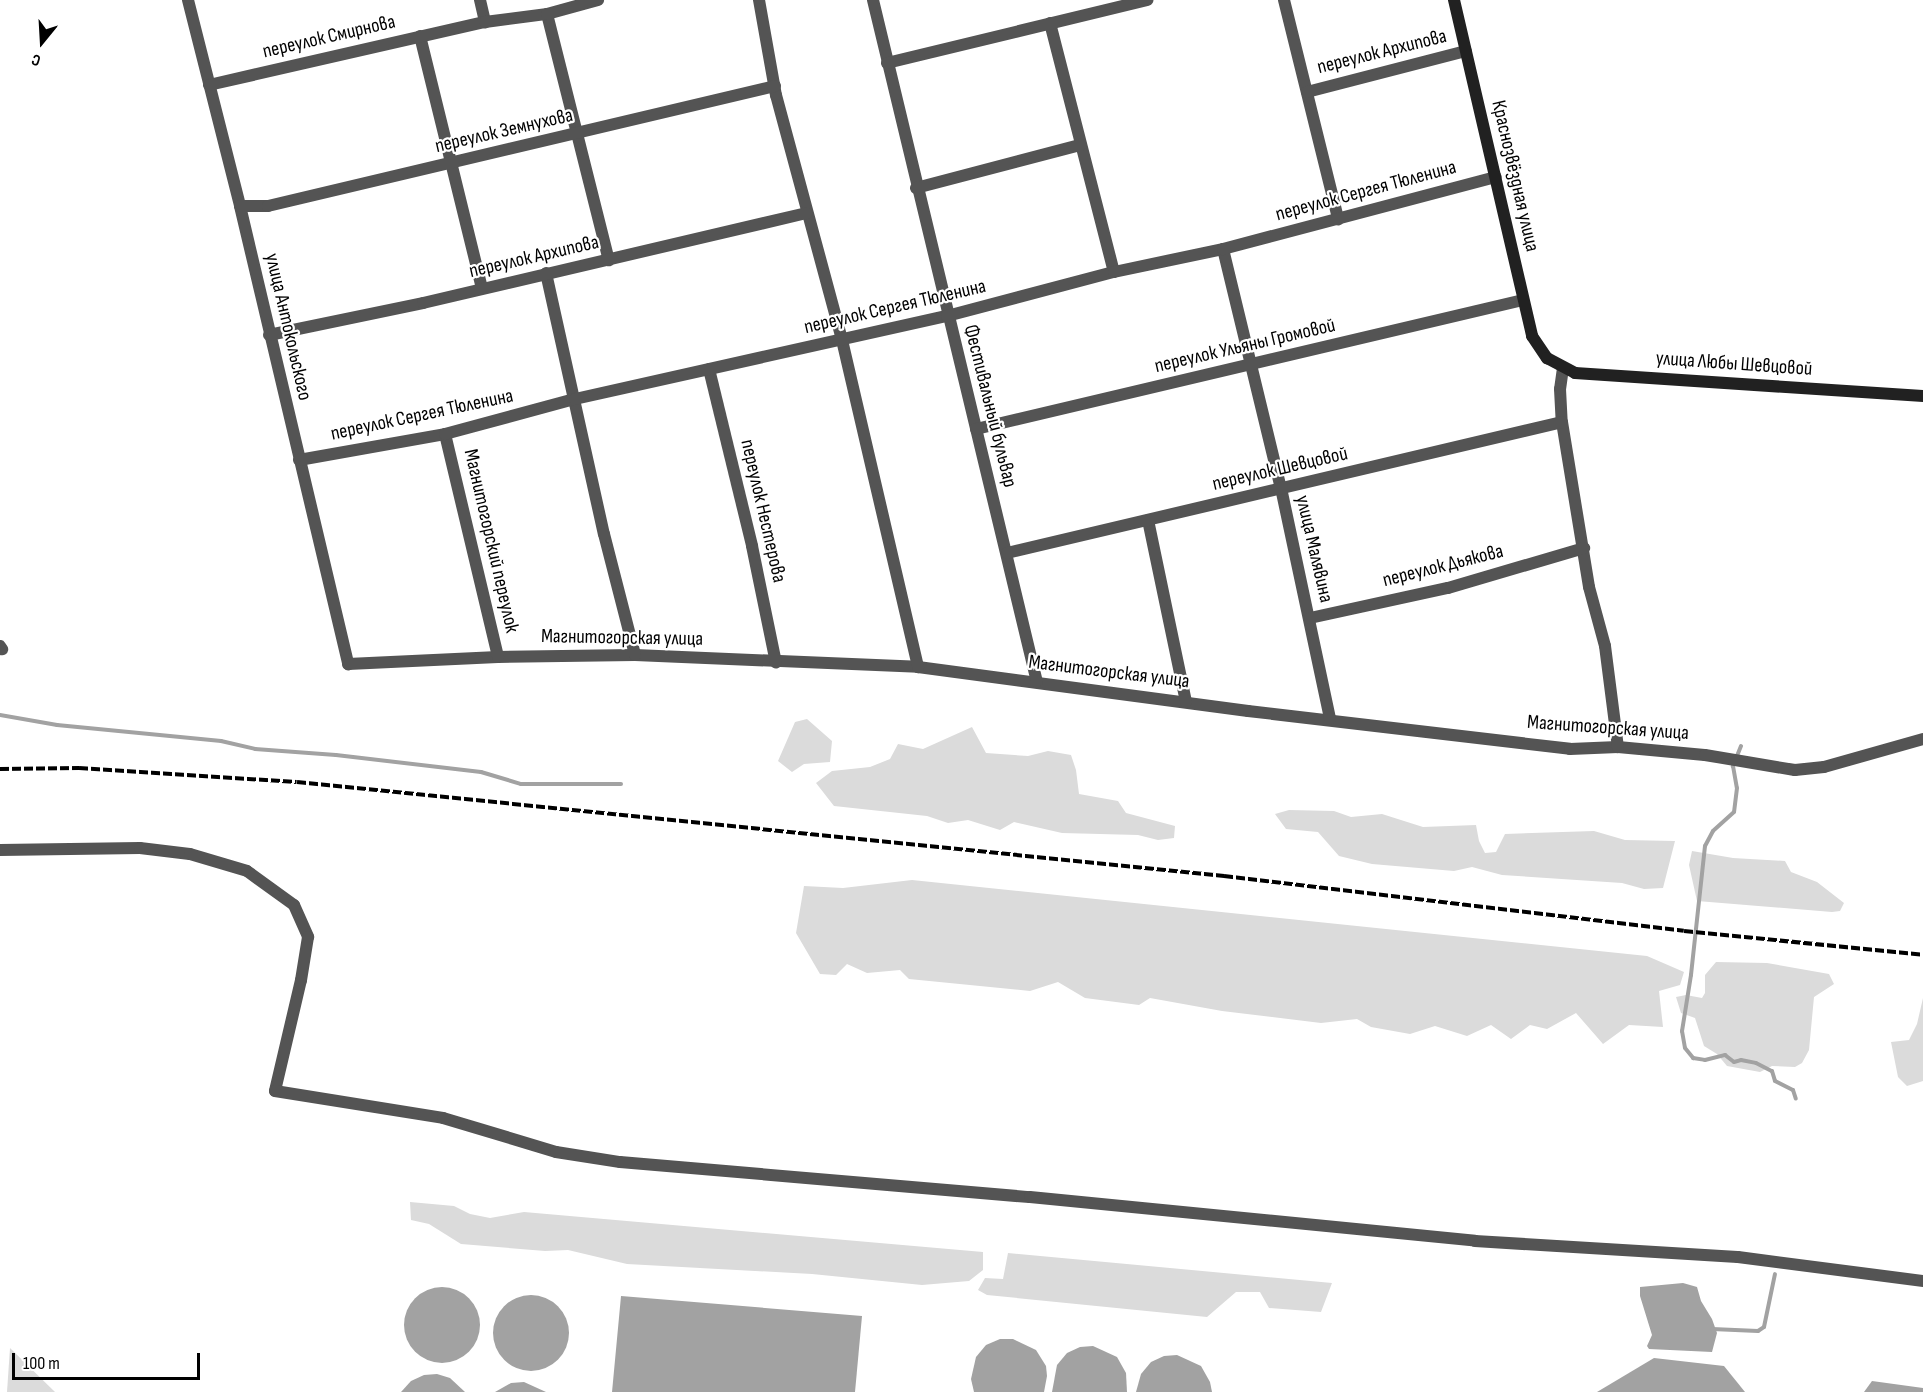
<!DOCTYPE html>
<html>
<head>
<meta charset="utf-8">
<style>
	body { margin:0 }
	#map { position:relative; width:1923px; height:1392px; overflow:hidden; background:#fff; font-family:"Sofia Sans Condensed",sans-serif }
	div>[style] { position:absolute }
	.green>* { inset:0; background:#dbdbdb }
	.water>* { inset:0; background:#a2a2a2 }
	.round { border-radius:50% }
	.stream>* { height:4px; margin:-2px; padding:0 2px; transform-origin:2px; border-radius:2px; background:#a2a2a2 }
	.street>* { height:12px; margin:-6px; padding:0 6px; transform-origin:6px; border-radius:6px; background:#545454 }
	.secondary>* { height:12px; margin:-6px; padding:0 6px; transform-origin:6px; border-radius:6px; background:#212121 }
	.rail>* { height:4px; margin-top:-2px; transform-origin:0; background:repeating-linear-gradient(90deg,#000 0 9px,transparent 0 12px) }
	span { translate:-50% -50%; white-space:nowrap; text-align:center; line-height:1.15; -webkit-text-stroke:4.5px #fff; paint-order:stroke }
	.street-label { font-size:20px; color:#000 }
	.north { position:absolute; left:12px; top:12px; width:60px; height:60px; -webkit-text-stroke:4px #fff; paint-order:stroke; rotate:198deg; font-size:16px; font-weight:700; line-height:24px; text-align:center; color:#000 }
	.north::after { content:''; display:block; margin:auto; width:21px; height:27px; background:#000; clip-path:polygon(50% 0,100% 100%,50% 72%,0 100%) }
	.scale { position:absolute; left:12px; top:1353px; width:188px; height:27px; box-sizing:border-box; border:3px solid #000; border-top:0; padding-left:8px; font-size:18px; line-height:21px; white-space:nowrap; color:#000; -webkit-text-stroke:4px #fff; paint-order:stroke }
</style>
</head>
<body>
<div id="map">
	<div class="green">
		<div style="clip-path:polygon(807px 719px,832px 741px,830px 762px,804px 764px,792px 772px,778px 761px,795px 722px)"></div>
		<div style="clip-path:polygon(972px 727px,986px 753px,1028px 756px,1048px 751px,1071px 755px,1076px 770px,1079px 794px,1118px 801px,1126px 813px,1175px 826px,1174px 838px,1158px 840px,1138px 835px,1062px 833px,1014px 822px,1000px 830px,968px 820px,948px 823px,927px 816px,834px 806px,816px 783px,832px 771px,870px 767px,890px 759px,898px 744px,923px 749px)"></div>
		<div style="clip-path:polygon(1289px 810px,1334px 811px,1351px 817px,1382px 814px,1423px 827px,1476px 825px,1479px 841px,1485px 853px,1496px 852px,1505px 834px,1594px 831px,1625px 840px,1675px 841px,1663px 888px,1644px 889px,1622px 883px,1502px 875px,1472px 867px,1454px 871px,1372px 864px,1339px 856px,1318px 832px,1286px 829px,1275px 814px)"></div>
		<div style="clip-path:polygon(1692px 851px,1733px 858px,1785px 861px,1791px 872px,1817px 882px,1844px 903px,1840px 911px,1832px 912px,1697px 901px,1689px 865px)"></div>
		<div style="clip-path:polygon(912px 880px,1647px 956px,1684px 972px,1680px 985px,1659px 991px,1663px 1027px,1629px 1025px,1603px 1044px,1576px 1013px,1547px 1029px,1530px 1025px,1511px 1039px,1491px 1025px,1467px 1036px,1435px 1026px,1410px 1034px,1371px 1027px,1357px 1019px,1321px 1023px,1222px 1011px,1150px 998px,1139px 1005px,1085px 998px,1058px 982px,1030px 991px,909px 979px,900px 970px,867px 973px,847px 964px,836px 975px,820px 974px,796px 933px,804px 886px,843px 888px)"></div>
		<div style="clip-path:polygon(1716px 962px,1767px 963px,1829px 974px,1834px 984px,1814px 997px,1809px 1050px,1802px 1063px,1795px 1067px,1772px 1066px,1760px 1072px,1727px 1066px,1717px 1054px,1704px 1046px,1695px 1018px,1681px 1013px,1676px 997px,1686px 995px,1702px 998px,1705px 993px,1705px 975px)"></div>
		<div style="clip-path:polygon(1923px 998px,1923px 1081px,1907px 1086px,1898px 1077px,1891px 1042px,1909px 1040px,1917px 1024px)"></div>
		<div style="clip-path:polygon(410px 1202px,454px 1206px,470px 1214px,490px 1218px,524px 1212px,983px 1252px,983px 1270px,969px 1281px,922px 1285px,812px 1274px,627px 1264px,568px 1250px,545px 1251px,461px 1244px,429px 1224px,411px 1220px)"></div>
		<div style="clip-path:polygon(1008px 1253px,1332px 1283px,1321px 1312px,1269px 1308px,1260px 1292px,1236px 1292px,1207px 1317px,987px 1295px,978px 1290px,985px 1278px,1003px 1279px)"></div>
		<div style="clip-path:polygon(10px 1348px,55px 1392px,7px 1392px)"></div>
	</div>
	<div class="water">
		<div style="clip-path:polygon(1683px 1283px,1697px 1287px,1701px 1301px,1712px 1319px,1717px 1333px,1712px 1352px,1649px 1349px,1647px 1346px,1652px 1335px,1640px 1296px,1640px 1287px)"></div>
		<div class="round" style="left:404px;top:1287px;width:76px;height:76px"></div>
		<div class="round" style="left:493px;top:1295px;width:76px;height:76px"></div>
		<div style="clip-path:polygon(621px 1296px,862px 1316px,855px 1392px,612px 1392px)"></div>
		<div style="clip-path:polygon(1000px 1339px,1013px 1339px,1036px 1350px,1046px 1366px,1047px 1376px,1044px 1392px,974px 1392px,971px 1379px,976px 1357px,986px 1345px)"></div>
		<div style="clip-path:polygon(1093px 1346px,1117px 1357px,1126px 1373px,1127px 1392px,1052px 1392px,1057px 1365px,1067px 1353px,1080px 1347px)"></div>
		<div style="clip-path:polygon(1177px 1355px,1201px 1366px,1210px 1382px,1212px 1392px,1136px 1392px,1141px 1374px,1151px 1362px,1164px 1356px)"></div>
		<div style="clip-path:polygon(1654px 1358px,1724px 1366px,1745px 1392px,1597px 1392px)"></div>
		<div style="clip-path:polygon(437px 1374px,450px 1378px,465px 1392px,401px 1392px,411px 1381px,424px 1375px)"></div>
		<div style="clip-path:polygon(1872px 1381px,1923px 1388px,1923px 1392px,1864px 1392px)"></div>
		<div style="clip-path:polygon(524px 1382px,546px 1392px,495px 1392px,511px 1383px)"></div>
	</div>
	<div class="stream">
		<div style="left:0;top:715px;width:58px;rotate:10deg"></div>
		<div style="left:57px;top:725px;width:165px;rotate:5.6deg"></div>
		<div style="left:221px;top:741px;width:35px;rotate:13deg"></div>
		<div style="left:255px;top:749px;width:81px;rotate:4.2deg"></div>
		<div style="left:336px;top:755px;width:146px;rotate:6.7deg"></div>
		<div style="left:481px;top:772px;width:42px;rotate:16.7deg"></div>
		<div style="left:521px;top:784px;width:100px"></div>
		<div style="left:1741px;top:746px;width:22px;rotate:112deg"></div>
		<div style="left:1733px;top:766px;width:22px;rotate:80deg"></div>
		<div style="left:1737px;top:788px;width:24px;rotate:97deg"></div>
		<div style="left:1734px;top:812px;width:28px;rotate:138deg"></div>
		<div style="left:1713px;top:831px;width:17px;rotate:118deg"></div>
		<div style="left:1705px;top:846px;width:130px;rotate:96.2deg"></div>
		<div style="left:1691px;top:975px;width:57px;rotate:99.1deg"></div>
		<div style="left:1682px;top:1031px;width:17px;rotate:80deg"></div>
		<div style="left:1685px;top:1048px;width:13px;rotate:51deg"></div>
		<div style="left:1693px;top:1058px;width:12px;rotate:9deg"></div>
		<div style="left:1705px;top:1060px;width:21px;rotate:-14deg"></div>
		<div style="left:1725px;top:1055px;width:11px;rotate:38deg"></div>
		<div style="left:1734px;top:1062px;width:7px;rotate:-16deg"></div>
		<div style="left:1741px;top:1060px;width:15px;rotate:11deg"></div>
		<div style="left:1756px;top:1063px;width:18px;rotate:27deg"></div>
		<div style="left:1772px;top:1071px;width:10px;rotate:73deg"></div>
		<div style="left:1775px;top:1081px;width:20px;rotate:27deg"></div>
		<div style="left:1793px;top:1090px;width:9px;rotate:72deg"></div>
		<div style="left:1712px;top:1329px;width:46px;rotate:2.5deg"></div>
		<div style="left:1758px;top:1331px;width:7px;rotate:-34deg"></div>
		<div style="left:1764px;top:1327px;width:54px;rotate:-78.3deg"></div>
	</div>
	<div class="street">
		<div style="left:188px;top:0;width:212px;rotate:75.8deg"></div>
		<div style="left:240px;top:206px;width:471px;rotate:76.7deg"></div>
		<div style="left:348px;top:664px;width:150px;rotate:-2.7deg"></div>
		<div style="left:498px;top:657px;width:137px;rotate:-0.8deg"></div>
		<div style="left:635px;top:655px;width:283px;rotate:2.4deg"></div>
		<div style="left:918px;top:667px;width:333px;rotate:7.6deg"></div>
		<div style="left:1248px;top:711px;width:324px;rotate:6.7deg"></div>
		<div style="left:1570px;top:749px;width:48px;rotate:-2.4deg"></div>
		<div style="left:1618px;top:747px;width:87px;rotate:5.3deg"></div>
		<div style="left:1705px;top:755px;width:91px;rotate:9.5deg"></div>
		<div style="left:1795px;top:770px;width:29px;rotate:-6deg"></div>
		<div style="left:1824px;top:767px;width:103px;rotate:-15.8deg"></div>
		<div style="left:480px;top:0;width:23px;rotate:77deg"></div>
		<div style="left:759px;top:0;width:97px;rotate:79.9deg"></div>
		<div style="left:776px;top:95px;width:254px;rotate:74.9deg"></div>
		<div style="left:842px;top:340px;width:336px;rotate:76.9deg"></div>
		<div style="left:873px;top:0;width:701px;rotate:76.48deg"></div>
		<div style="left:1284px;top:0;width:226px;rotate:76.1deg"></div>
		<div style="left:547px;top:14px;width:254px;rotate:75.9deg"></div>
		<div style="left:1050px;top:23px;width:257px;rotate:75.6deg"></div>
		<div style="left:420px;top:36px;width:260px;rotate:76.2deg"></div>
		<div style="left:887px;top:63px;width:268px;rotate:-13.6deg"></div>
		<div style="left:209px;top:85px;width:283px;rotate:-12.9deg"></div>
		<div style="left:485px;top:22px;width:63px;rotate:-7.4deg"></div>
		<div style="left:547px;top:14px;width:53px;rotate:-15.4deg"></div>
		<div style="left:1307px;top:92px;width:164px;rotate:-14.5deg"></div>
		<div style="left:916px;top:188px;width:170px;rotate:-14.7deg"></div>
		<div style="left:240px;top:206px;width:28px"></div>
		<div style="left:268px;top:206px;width:521px;rotate:-13.32deg"></div>
		<div style="left:1223px;top:249px;width:246px;rotate:76.4deg"></div>
		<div style="left:1281px;top:488px;width:236px;rotate:78deg"></div>
		<div style="left:546px;top:273px;width:267px;rotate:77.5deg"></div>
		<div style="left:604px;top:534px;width:125px;rotate:75.6deg"></div>
		<div style="left:269px;top:335px;width:157px;rotate:-11.7deg"></div>
		<div style="left:423px;top:303px;width:394px;rotate:-13.2deg"></div>
		<div style="left:1563px;top:368px;width:21px;rotate:98deg"></div>
		<div style="left:1560px;top:389px;width:33px;rotate:87deg"></div>
		<div style="left:1562px;top:422px;width:167px;rotate:80.7deg"></div>
		<div style="left:1589px;top:587px;width:61px;rotate:74.8deg"></div>
		<div style="left:1605px;top:646px;width:102px;rotate:82.7deg"></div>
		<div style="left:709px;top:369px;width:182px;rotate:76.3deg"></div>
		<div style="left:752px;top:546px;width:119px;rotate:78.4deg"></div>
		<div style="left:976px;top:429px;width:562px;rotate:-13.27deg"></div>
		<div style="left:445px;top:434px;width:229px;rotate:76.6deg"></div>
		<div style="left:299px;top:460px;width:148px;rotate:-10.1deg"></div>
		<div style="left:445px;top:434px;width:135px;rotate:-15.1deg"></div>
		<div style="left:575px;top:399px;width:381px;rotate:-12.6deg"></div>
		<div style="left:947px;top:316px;width:173px;rotate:-14.8deg"></div>
		<div style="left:1114px;top:272px;width:111px;rotate:-11.9deg"></div>
		<div style="left:1223px;top:249px;width:282px;rotate:-14.8deg"></div>
		<div style="left:1148px;top:520px;width:186px;rotate:78.2deg"></div>
		<div style="left:1007px;top:553px;width:570px;rotate:-13.28deg"></div>
		<div style="left:1310px;top:618px;width:141px;rotate:-12.3deg"></div>
		<div style="left:1448px;top:588px;width:142px;rotate:-16.4deg"></div>
		<div style="left:0;top:646px;width:4px;rotate:56deg"></div>
		<div style="left:0;top:850px;width:140px;rotate:-0.8deg"></div>
		<div style="left:140px;top:848px;width:50px;rotate:6.8deg"></div>
		<div style="left:190px;top:854px;width:59px;rotate:16.6deg"></div>
		<div style="left:247px;top:871px;width:58px;rotate:35.9deg"></div>
		<div style="left:294px;top:905px;width:35px;rotate:66deg"></div>
		<div style="left:308px;top:937px;width:44px;rotate:99.2deg"></div>
		<div style="left:301px;top:980px;width:114px;rotate:103.2deg"></div>
		<div style="left:275px;top:1091px;width:170px;rotate:9.1deg"></div>
		<div style="left:443px;top:1118px;width:118px;rotate:16.7deg"></div>
		<div style="left:556px;top:1152px;width:65px;rotate:8.9deg"></div>
		<div style="left:620px;top:1162px;width:411px;rotate:4.9deg"></div>
		<div style="left:1030px;top:1197px;width:447px;rotate:5.6deg"></div>
		<div style="left:1475px;top:1241px;width:263px;rotate:3.5deg"></div>
		<div style="left:1738px;top:1257px;width:187px;rotate:7.4deg"></div>
	</div>
	<div class="secondary">
		<div style="left:1454px;top:0;width:345px;rotate:76.9deg"></div>
		<div style="left:1532px;top:336px;width:27px;rotate:56deg"></div>
		<div style="left:1547px;top:358px;width:32px;rotate:28deg"></div>
		<div style="left:1575px;top:373px;width:349px;rotate:3.8deg"></div>
	</div>
	<div class="rail">
		<div style="left:0;top:769px;width:79px;rotate:-0.7deg"></div>
		<div style="left:79px;top:768px;width:218px;rotate:3.7deg"></div>
		<div style="left:297px;top:782px;width:932px;rotate:5.79deg"></div>
		<div style="left:1224px;top:876px;width:463px;rotate:6.8deg"></div>
		<div style="left:1684px;top:931px;width:240px;rotate:5.7deg"></div>
	</div>
	<div class="street-label">
		<span style="left:329px;top:37px;rotate:-13deg">переулок Смирнова</span>
		<span style="left:1382px;top:52px;rotate:-14deg">переулок Архипова</span>
		<span style="left:504px;top:131px;rotate:-13deg">переулок Земнухова</span>
		<span style="left:1515px;top:176px;rotate:77deg">Краснозвёздная улица</span>
		<span style="left:1366px;top:191px;rotate:-15deg">переулок Сергея Тюленина</span>
		<span style="left:534px;top:257px;rotate:-13deg">переулок Архипова</span>
		<span style="left:895px;top:307px;rotate:-13deg">переулок Сергея Тюленина</span>
		<span style="left:288px;top:327px;rotate:77deg">улица Антокольского</span>
		<span style="left:1245px;top:346px;rotate:-13deg">переулок Ульяны Громовой</span>
		<span style="left:1734px;top:364px;rotate:4deg">улица Любы Шевцовой</span>
		<span style="left:990px;top:406px;rotate:76deg">Фестивальный бульвар</span>
		<span style="left:422px;top:415px;rotate:-12deg">переулок Сергея Тюленина</span>
		<span style="left:1280px;top:469px;rotate:-13deg">переулок Шевцовой</span>
		<span style="left:763px;top:511px;rotate:77deg">переулок Нестерова</span>
		<span style="left:491px;top:541px;rotate:77deg">Магнитогорский переулок</span>
		<span style="left:1314px;top:549px;rotate:77deg">улица Малявина</span>
		<span style="left:1443px;top:566px;rotate:-14deg">переулок Дьякова</span>
		<span style="left:622px;top:638px;rotate:1deg">Магнитогорская улица</span>
		<span style="left:1109px;top:672px;rotate:7deg">Магнитогорская улица</span>
		<span style="left:1608px;top:728px;rotate:4deg">Магнитогорская улица</span>
	</div>
	<div class="north">С</div>
	<div class="scale">100 m</div>
</div>
</body>
</html>
